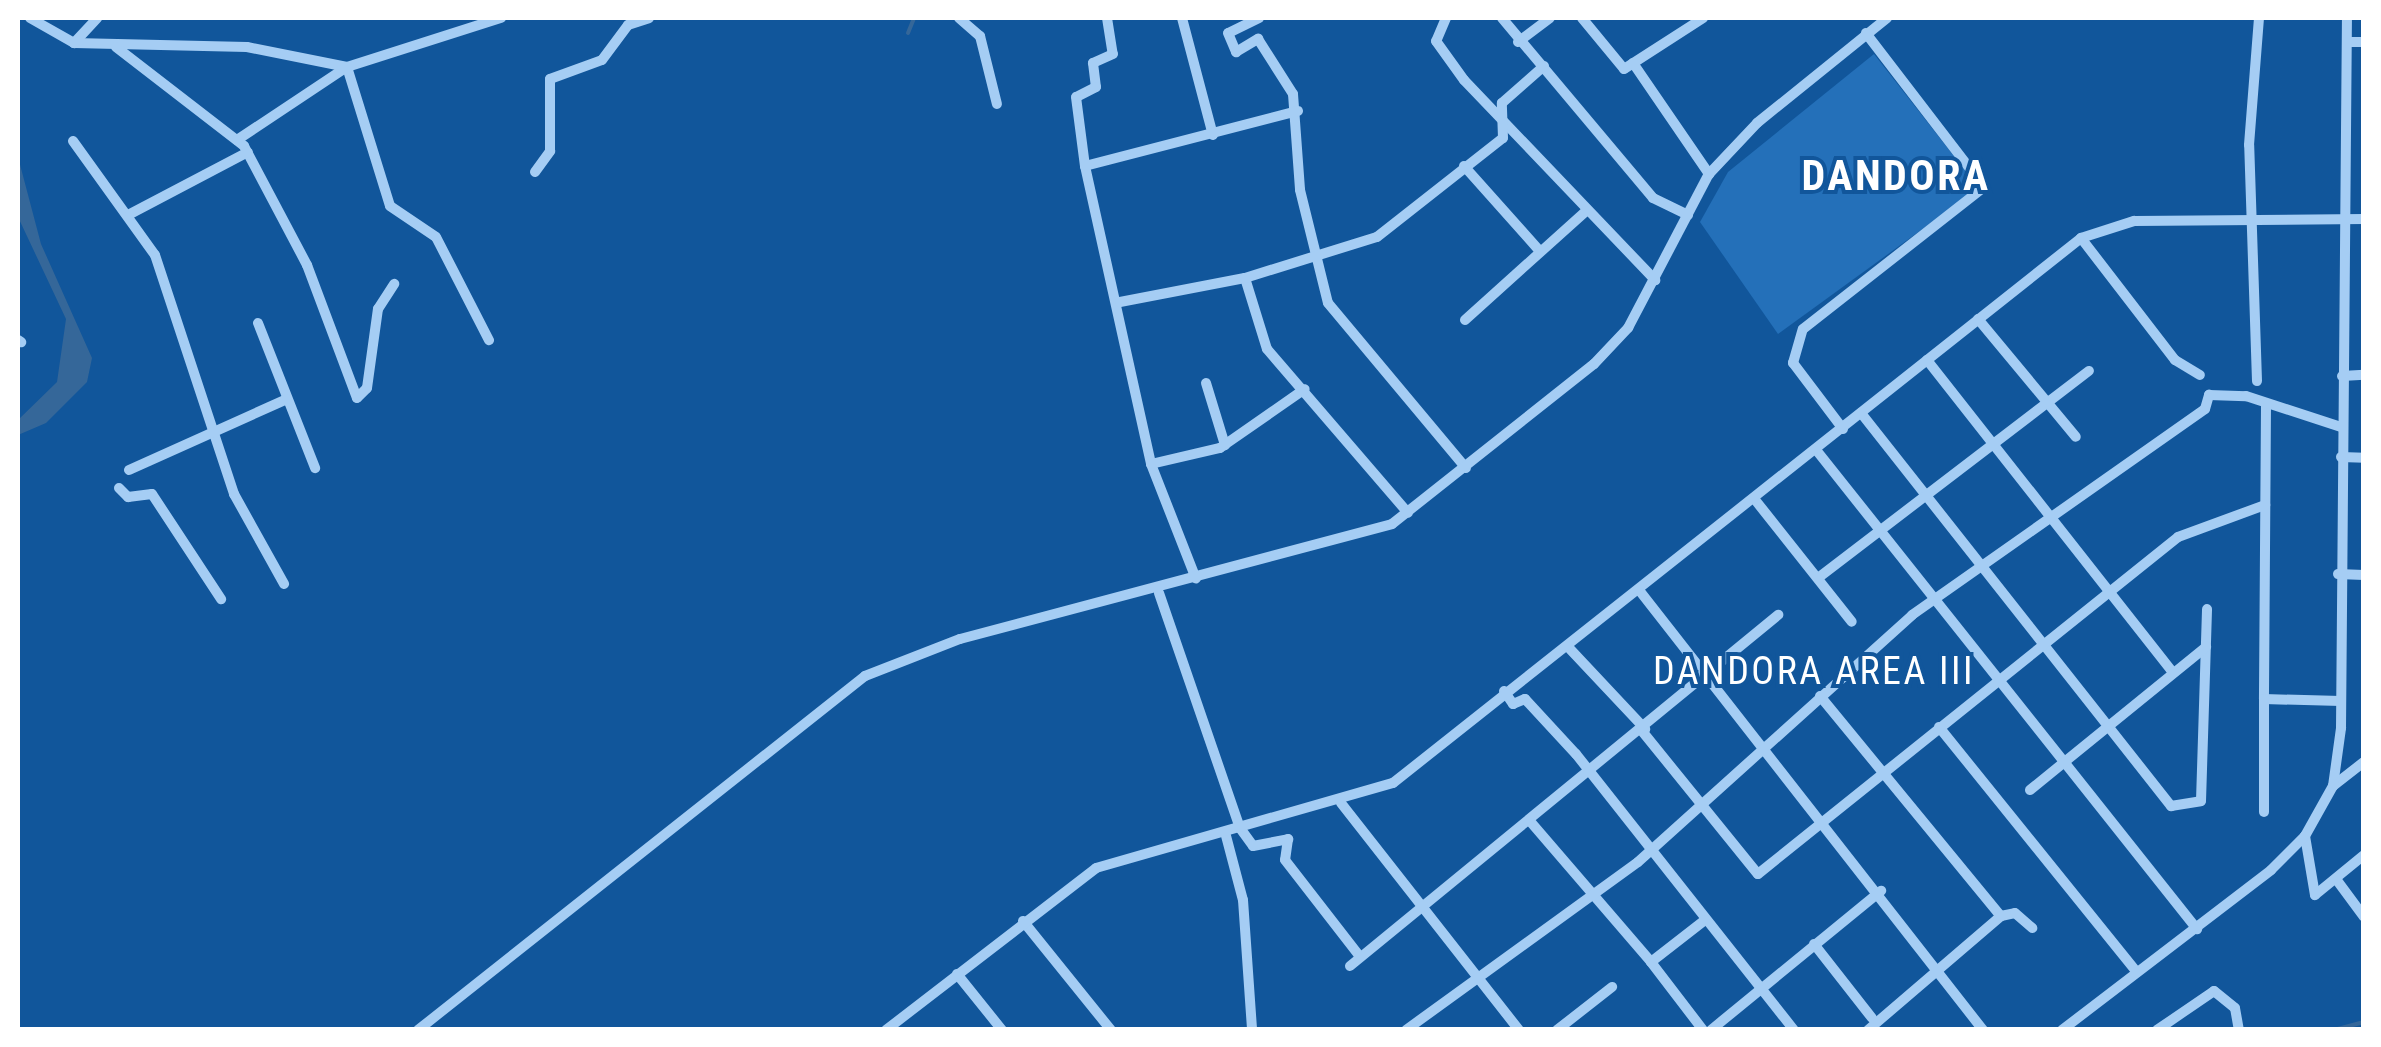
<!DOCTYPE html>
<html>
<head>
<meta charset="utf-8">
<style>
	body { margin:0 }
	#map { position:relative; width:2381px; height:1047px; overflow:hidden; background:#11569b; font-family:"Roboto Condensed",sans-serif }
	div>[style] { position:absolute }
	.green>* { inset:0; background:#2470b9 }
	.water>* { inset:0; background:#356799 }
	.stream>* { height:4px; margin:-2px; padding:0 2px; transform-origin:2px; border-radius:2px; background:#356799 }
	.street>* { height:10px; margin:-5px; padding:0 5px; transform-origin:5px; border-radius:5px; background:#a5cdf4 }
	span { translate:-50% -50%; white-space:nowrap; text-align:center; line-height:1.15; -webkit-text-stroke:8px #11569b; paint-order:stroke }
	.quarter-label { font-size:38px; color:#fff; letter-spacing:2.5px }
	.district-label { font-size:42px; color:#fff; font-weight:700; letter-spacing:2.5px }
	.frame { position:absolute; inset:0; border:20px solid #fff; pointer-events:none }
</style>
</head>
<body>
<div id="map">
	<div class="green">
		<div style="clip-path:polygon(1874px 54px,1979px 188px,1778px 334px,1700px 222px,1728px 172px)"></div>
	</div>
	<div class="water">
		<div style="clip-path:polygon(18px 157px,41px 244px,92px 358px,87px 382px,46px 423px,18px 435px,18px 420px,57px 382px,66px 319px,18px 217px)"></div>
	</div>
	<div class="stream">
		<div style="left:908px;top:33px;width:16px;rotate:-68deg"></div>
		<div style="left:2334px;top:1030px;width:31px;rotate:-15deg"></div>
	</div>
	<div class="street">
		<div style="left:30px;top:18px;width:51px;rotate:29.6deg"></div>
		<div style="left:74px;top:43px;width:173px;rotate:1.3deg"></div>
		<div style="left:247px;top:47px;width:102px;rotate:11.3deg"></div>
		<div style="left:347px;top:67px;width:162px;rotate:-17.7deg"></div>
		<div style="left:959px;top:18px;width:28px;rotate:41deg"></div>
		<div style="left:980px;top:36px;width:70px;rotate:76deg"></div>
		<div style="left:1107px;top:18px;width:36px;rotate:81deg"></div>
		<div style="left:1113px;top:54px;width:22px;rotate:156deg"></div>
		<div style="left:1093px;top:63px;width:24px;rotate:83deg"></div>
		<div style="left:1096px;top:87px;width:22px;rotate:153deg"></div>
		<div style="left:1076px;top:97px;width:70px;rotate:82.6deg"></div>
		<div style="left:1085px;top:166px;width:305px;rotate:77.5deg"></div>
		<div style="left:1151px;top:464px;width:123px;rotate:68.6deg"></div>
		<div style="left:1182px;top:18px;width:121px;rotate:75.2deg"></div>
		<div style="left:1259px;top:18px;width:34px;rotate:154deg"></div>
		<div style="left:1228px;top:33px;width:21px;rotate:67deg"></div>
		<div style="left:1236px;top:52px;width:26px;rotate:-31deg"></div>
		<div style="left:1258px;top:39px;width:65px;rotate:57.5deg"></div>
		<div style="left:1293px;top:94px;width:96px;rotate:85.8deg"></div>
		<div style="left:1300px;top:190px;width:116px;rotate:76.1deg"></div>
		<div style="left:1328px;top:303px;width:215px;rotate:50.1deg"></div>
		<div style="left:1446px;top:18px;width:25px;rotate:113deg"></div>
		<div style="left:1436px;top:41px;width:48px;rotate:54.3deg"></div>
		<div style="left:1464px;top:80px;width:277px;rotate:46.3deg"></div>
		<div style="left:1502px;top:18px;width:235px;rotate:50deg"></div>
		<div style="left:1653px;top:198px;width:39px;rotate:26deg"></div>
		<div style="left:1582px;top:18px;width:66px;rotate:50.5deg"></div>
		<div style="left:1624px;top:69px;width:94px;rotate:-32.8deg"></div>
		<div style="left:1518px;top:42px;width:40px;rotate:-37deg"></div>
		<div style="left:2347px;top:42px;width:17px"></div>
		<div style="left:74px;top:43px;width:34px;rotate:-47deg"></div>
		<div style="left:116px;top:47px;width:162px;rotate:37.7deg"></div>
		<div style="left:244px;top:146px;width:135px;rotate:62.1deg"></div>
		<div style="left:307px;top:265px;width:142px;rotate:69.4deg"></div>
		<div style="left:357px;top:398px;width:14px;rotate:-45deg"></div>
		<div style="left:367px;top:388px;width:80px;rotate:-82.1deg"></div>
		<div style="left:378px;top:309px;width:30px;rotate:-57deg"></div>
		<div style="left:1633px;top:63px;width:135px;rotate:55.6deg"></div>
		<div style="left:237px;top:140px;width:132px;rotate:-33.6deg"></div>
		<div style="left:347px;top:67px;width:145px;rotate:72.8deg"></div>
		<div style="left:390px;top:206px;width:55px;rotate:34deg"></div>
		<div style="left:436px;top:237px;width:116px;rotate:62.8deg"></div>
		<div style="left:73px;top:141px;width:140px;rotate:54.3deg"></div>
		<div style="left:155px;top:255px;width:252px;rotate:71.7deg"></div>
		<div style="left:234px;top:494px;width:103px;rotate:60.9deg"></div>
		<div style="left:1085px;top:166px;width:220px;rotate:-14.5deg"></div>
		<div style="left:1464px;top:166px;width:111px;rotate:48.3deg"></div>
		<div style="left:535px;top:172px;width:26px;rotate:-54deg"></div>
		<div style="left:550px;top:151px;width:72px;rotate:-90deg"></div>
		<div style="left:550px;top:79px;width:55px;rotate:-20.1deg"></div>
		<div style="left:602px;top:60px;width:44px;rotate:-53.4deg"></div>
		<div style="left:628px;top:25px;width:22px;rotate:-18deg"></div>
		<div style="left:130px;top:214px;width:133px;rotate:-27.7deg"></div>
		<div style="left:2081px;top:238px;width:154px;rotate:52.4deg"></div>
		<div style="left:2175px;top:360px;width:29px;rotate:31deg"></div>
		<div style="left:1245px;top:278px;width:74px;rotate:72.8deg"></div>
		<div style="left:1267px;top:349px;width:216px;rotate:49.3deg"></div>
		<div style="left:1120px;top:302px;width:127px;rotate:-10.9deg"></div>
		<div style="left:1245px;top:278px;width:138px;rotate:-17.3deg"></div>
		<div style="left:1377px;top:237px;width:160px;rotate:-38.2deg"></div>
		<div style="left:1503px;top:138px;width:35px;rotate:-92deg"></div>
		<div style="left:1502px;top:103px;width:56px;rotate:-41.4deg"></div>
		<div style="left:1978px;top:319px;width:153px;rotate:50.3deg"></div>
		<div style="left:1465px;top:320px;width:163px;rotate:-42deg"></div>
		<div style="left:258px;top:323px;width:156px;rotate:68.5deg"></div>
		<div style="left:18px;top:340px;width:4px;rotate:34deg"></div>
		<div style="left:1927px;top:360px;width:398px;rotate:51.8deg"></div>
		<div style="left:2342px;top:376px;width:22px;rotate:-3deg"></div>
		<div style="left:2257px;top:381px;width:236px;rotate:-91.9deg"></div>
		<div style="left:2249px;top:145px;width:127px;rotate:-85.5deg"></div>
		<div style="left:1206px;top:383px;width:65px;rotate:73deg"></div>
		<div style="left:2266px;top:406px;width:293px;rotate:90.4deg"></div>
		<div style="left:2264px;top:699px;width:77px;rotate:1.5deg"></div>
		<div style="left:1861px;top:413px;width:501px;rotate:51.73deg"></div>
		<div style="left:2171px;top:806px;width:30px;rotate:-9deg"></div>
		<div style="left:2201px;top:801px;width:192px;rotate:-88.2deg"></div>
		<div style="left:1843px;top:429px;width:83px;rotate:-127.1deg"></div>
		<div style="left:1793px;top:363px;width:35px;rotate:-74deg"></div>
		<div style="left:1803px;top:329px;width:230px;rotate:-38.1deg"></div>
		<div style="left:1984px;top:187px;width:194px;rotate:-127.5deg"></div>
		<div style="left:1817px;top:451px;width:611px;rotate:51.52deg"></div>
		<div style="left:2341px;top:457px;width:23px;rotate:2deg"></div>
		<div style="left:1151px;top:464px;width:71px;rotate:-13.1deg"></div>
		<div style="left:1220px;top:448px;width:103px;rotate:-34.8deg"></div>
		<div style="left:129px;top:470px;width:173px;rotate:-24.2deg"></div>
		<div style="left:119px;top:488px;width:13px;rotate:45deg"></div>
		<div style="left:128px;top:497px;width:24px;rotate:-7deg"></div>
		<div style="left:152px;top:494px;width:126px;rotate:56.7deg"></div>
		<div style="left:1756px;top:501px;width:154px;rotate:51.6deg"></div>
		<div style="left:2338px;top:574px;width:26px;rotate:2deg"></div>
		<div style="left:1818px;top:578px;width:341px;rotate:-37.4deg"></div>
		<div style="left:1639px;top:590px;width:559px;rotate:51.98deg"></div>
		<div style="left:1159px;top:593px;width:249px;rotate:71deg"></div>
		<div style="left:1240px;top:828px;width:22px;rotate:54deg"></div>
		<div style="left:1253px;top:846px;width:36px;rotate:-11deg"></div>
		<div style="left:1288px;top:839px;width:21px;rotate:98deg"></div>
		<div style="left:1285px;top:860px;width:119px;rotate:52.2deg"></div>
		<div style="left:1570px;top:649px;width:110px;rotate:46.8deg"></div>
		<div style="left:1504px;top:691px;width:16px;rotate:55deg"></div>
		<div style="left:1513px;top:704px;width:13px;rotate:-23deg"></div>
		<div style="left:1525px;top:699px;width:75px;rotate:47.2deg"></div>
		<div style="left:1576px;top:754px;width:352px;rotate:51.7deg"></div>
		<div style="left:1820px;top:696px;width:285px;rotate:50.6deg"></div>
		<div style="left:1939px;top:727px;width:315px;rotate:51.1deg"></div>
		<div style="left:1642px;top:731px;width:184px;rotate:51deg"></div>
		<div style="left:1758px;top:874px;width:538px;rotate:-38.74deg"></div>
		<div style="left:2178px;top:537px;width:93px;rotate:-20.2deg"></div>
		<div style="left:2333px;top:786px;width:39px;rotate:-38deg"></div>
		<div style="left:2030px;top:790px;width:227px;rotate:-39.1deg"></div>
		<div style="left:1341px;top:803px;width:288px;rotate:51.9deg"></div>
		<div style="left:2264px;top:812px;width:113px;rotate:-90deg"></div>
		<div style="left:1529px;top:820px;width:187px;rotate:49.3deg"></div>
		<div style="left:1225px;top:832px;width:70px;rotate:75.2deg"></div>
		<div style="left:1243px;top:900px;width:130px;rotate:86deg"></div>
		<div style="left:2305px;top:836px;width:60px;rotate:80.4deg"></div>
		<div style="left:2336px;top:879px;width:47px;rotate:53.6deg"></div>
		<div style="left:2315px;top:895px;width:63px;rotate:-39.2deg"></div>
		<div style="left:1023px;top:921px;width:140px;rotate:51.1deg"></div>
		<div style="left:1814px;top:944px;width:94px;rotate:51.9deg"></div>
		<div style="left:1350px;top:966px;width:554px;rotate:-39.35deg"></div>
		<div style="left:957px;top:974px;width:72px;rotate:51.2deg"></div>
		<div style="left:418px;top:1030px;width:570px;rotate:-38.38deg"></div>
		<div style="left:865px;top:676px;width:102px;rotate:-21.3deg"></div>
		<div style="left:960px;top:639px;width:447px;rotate:-14.9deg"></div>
		<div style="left:1392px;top:524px;width:258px;rotate:-38.4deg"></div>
		<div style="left:1594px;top:364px;width:50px;rotate:-46.6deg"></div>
		<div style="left:1628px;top:328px;width:174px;rotate:-62.3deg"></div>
		<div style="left:1709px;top:174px;width:70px;rotate:-46.7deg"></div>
		<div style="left:1757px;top:123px;width:167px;rotate:-38.9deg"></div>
		<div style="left:886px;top:1030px;width:265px;rotate:-37.6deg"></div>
		<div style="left:1096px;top:868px;width:309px;rotate:-16deg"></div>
		<div style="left:1393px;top:783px;width:878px;rotate:-38.38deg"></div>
		<div style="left:2081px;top:238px;width:56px;rotate:-17.8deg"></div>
		<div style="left:2134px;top:221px;width:230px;rotate:-0.5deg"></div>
		<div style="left:1406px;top:1030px;width:286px;rotate:-35.9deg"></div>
		<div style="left:1638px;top:862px;width:369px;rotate:-42deg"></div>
		<div style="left:1912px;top:615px;width:358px;rotate:-35.1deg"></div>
		<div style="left:2205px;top:409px;width:15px;rotate:-74deg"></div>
		<div style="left:2209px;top:395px;width:37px;rotate:2deg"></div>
		<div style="left:2246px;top:396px;width:100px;rotate:18.1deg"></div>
		<div style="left:1557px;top:1030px;width:70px;rotate:-38deg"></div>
		<div style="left:1703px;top:1030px;width:86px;rotate:-127.4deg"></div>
		<div style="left:1651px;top:962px;width:68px;rotate:-37.9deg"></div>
		<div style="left:1711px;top:1030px;width:220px;rotate:-39.3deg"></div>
		<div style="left:1868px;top:1030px;width:175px;rotate:-40.6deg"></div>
		<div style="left:2001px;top:916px;width:14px;rotate:-12deg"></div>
		<div style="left:2015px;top:913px;width:23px;rotate:41deg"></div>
		<div style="left:2062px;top:1030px;width:263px;rotate:-37.4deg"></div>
		<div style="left:2271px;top:870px;width:48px;rotate:-45deg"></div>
		<div style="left:2305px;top:836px;width:57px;rotate:-60.8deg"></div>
		<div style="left:2333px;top:786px;width:59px;rotate:-82.1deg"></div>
		<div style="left:2341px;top:728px;width:710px;rotate:-89.52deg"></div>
		<div style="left:2157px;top:1030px;width:69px;rotate:-34.4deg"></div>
		<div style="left:2214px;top:991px;width:27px;rotate:39deg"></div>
		<div style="left:2235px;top:1008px;width:22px;rotate:80deg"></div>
	</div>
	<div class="quarter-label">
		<span style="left:1814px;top:672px">DANDORA AREA III</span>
	</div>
	<div class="district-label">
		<span style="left:1896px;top:176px">DANDORA</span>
	</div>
	<div class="frame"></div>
</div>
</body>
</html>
